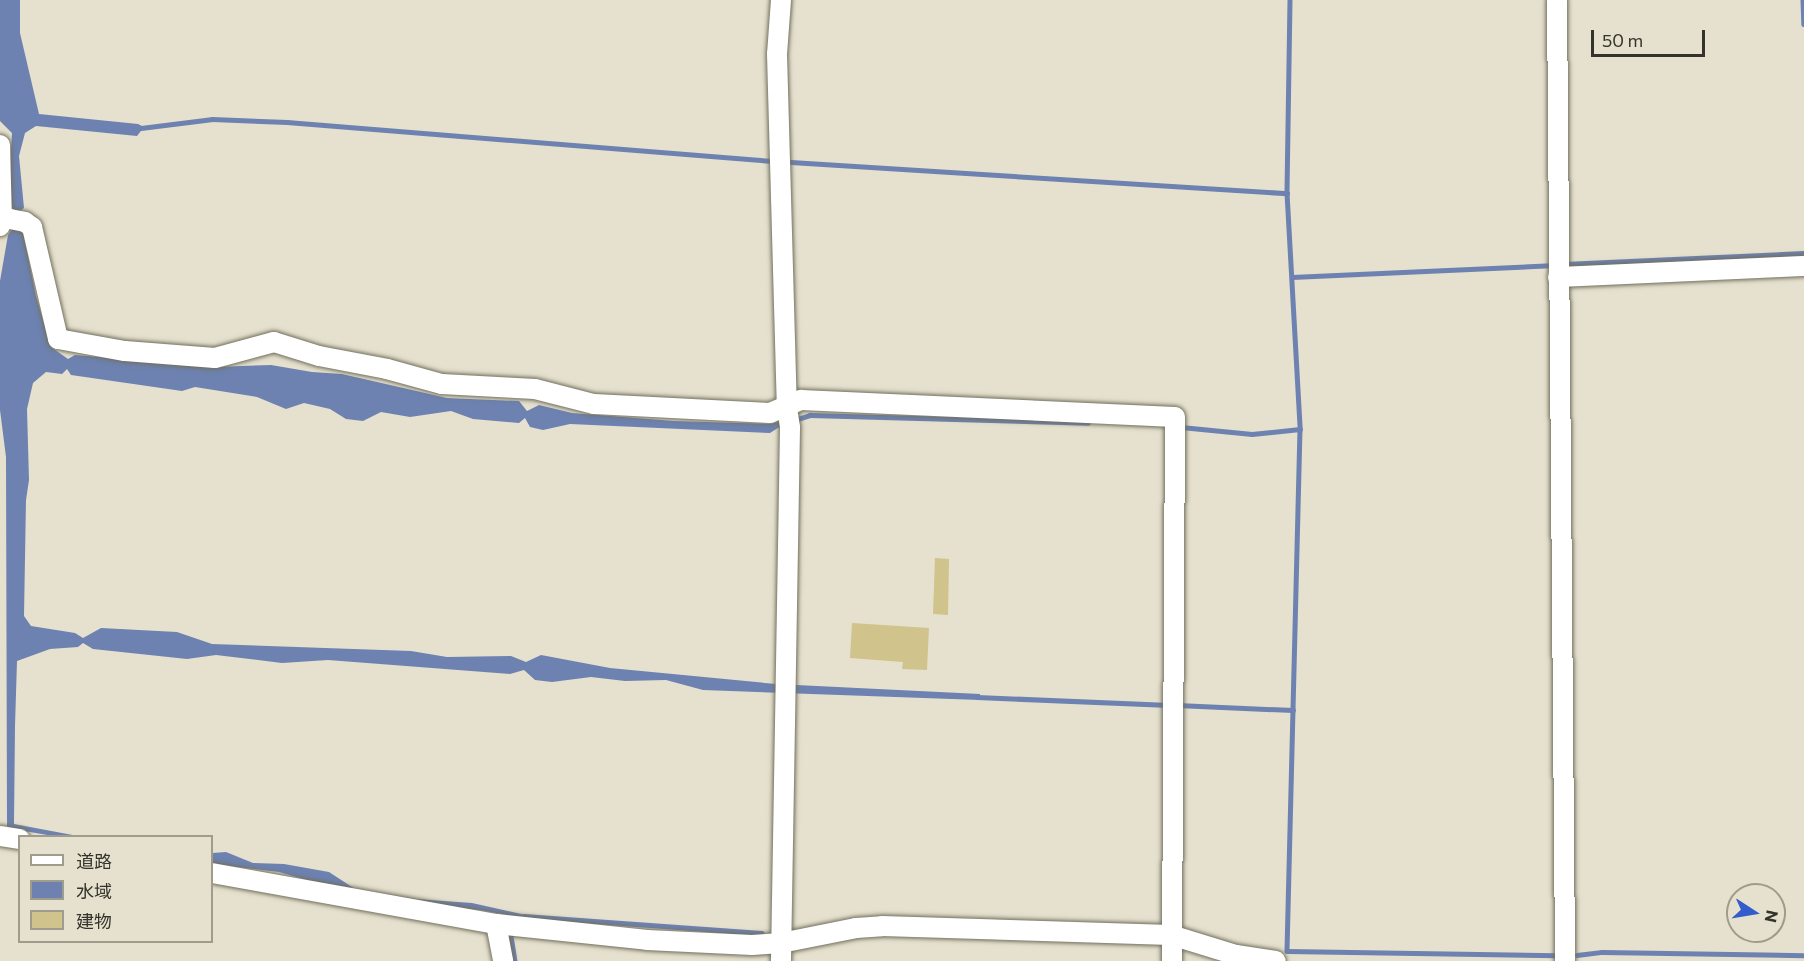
<!DOCTYPE html>
<html>
<head>
<meta charset="utf-8">
<style>
	body { margin:0 }
	#map { position:relative; width:1804px; height:961px; overflow:hidden; background:#e5e1ce; font-family:Commissioner,"Noto Sans JP",sans-serif }
	div>[style] { position:absolute }
	.water>* { inset:0; background:#6d82b0 }
	.stream>* { height:4.5px; margin:-2.25px; padding:0 2.25px; transform-origin:2.25px; border-radius:2.25px; background:#6d82b0 }
	.building>* { inset:0; background:#d0c38b }
	.roads { filter:drop-shadow(0 0 2px #726f5e) drop-shadow(0 0 2px #726f5e) }
	.minor>* { height:20px; margin:-10px; padding:0 10px; transform-origin:10px; border-radius:10px; background:#fff }
	span { translate:-50% -50%; white-space:nowrap; text-align:center; line-height:1.15; -webkit-text-stroke:6px #e5e1ce; paint-order:stroke }
	.legend { position:absolute; left:18px; top:835px; width:195px; height:108px; box-sizing:border-box; background:#e5e1ce; border:2px solid #9f9c8d; margin:0; padding:8px 10px; list-style:none; font-size:18px; color:#35342c }
	.legend li { display:flex; align-items:center; gap:12px; height:30px }
	.legend b { width:30px; border:2px solid #9f9c8d }
	.north { position:absolute; left:1726px; top:883px; width:60px; height:60px; box-sizing:border-box; background:#e5e1ce; border:2px solid #9f9c8d; border-radius:50%; rotate:102deg; font-size:16px; font-weight:700; line-height:24px; text-align:center; color:#35342c }
	.north::after { content:''; display:block; margin:auto; width:21px; height:27px; background:#335ccc; clip-path:polygon(50% 0,100% 100%,50% 72%,0 100%) }
	.scale { position:absolute; left:1591px; top:30px; width:114px; height:27px; box-sizing:border-box; border:3px solid #35342c; border-top:0; padding-left:8px; font-size:18px; line-height:21px; white-space:nowrap; color:#35342c; -webkit-text-stroke:4px #e5e1ce; paint-order:stroke }
</style>
</head>
<body>
<div id="map">
	<div class="water">
		<div style="clip-path:polygon(0 0,20px 0,20px 33px,39px 114px,138px 124px,144px 127px,137px 136px,36px 126px,25px 133px,19px 156px,24px 208px,19px 212px,36px 296px,51px 347px,68px 359px,75px 355px,215px 367px,271px 365px,312px 372px,342px 374px,447px 398px,519px 401px,527px 411px,539px 405px,572px 413px,674px 421px,769px 424px,780px 422px,781px 426px,770px 433px,570px 424px,543px 430px,530px 427px,525px 418px,519px 423px,473px 419px,451px 411px,410px 417px,381px 412px,363px 421px,346px 419px,330px 409px,304px 403px,286px 409px,257px 397px,195px 387px,182px 391px,71px 375px,67px 369px,62px 374px,46px 372px,33px 383px,27px 409px,29px 480px,26px 500px,24px 616px,31px 626px,75px 633px,83px 638px,101px 628px,177px 632px,212px 644px,411px 651px,447px 657px,511px 656px,526px 662px,541px 655px,610px 668px,776px 684px,980px 694px,980px 700px,703px 690px,666px 680px,625px 681px,591px 677px,552px 682px,535px 680px,524px 670px,510px 674px,328px 660px,282px 663px,216px 655px,187px 659px,93px 649px,83px 643px,78px 647px,50px 649px,17px 661px,15px 726px,14px 824px,78px 836px,53px 836px,7px 828px,6px 457px,0 410px,0 281px,8px 235px,14px 227px,15px 211px,8px 203px,12px 133px,0 121px)"></div>
		<div style="clip-path:polygon(226px 852px,253px 863px,284px 864px,329px 872px,355px 889px,416px 899px,472px 903px,530px 916px,530px 919px,480px 910px,426px 906px,353px 893px,279px 872px,212px 864px,212px 853px)"></div>
	</div>
	<div class="stream">
		<div style="left:1290px;top:0;width:193px;rotate:90.9deg"></div>
		<div style="left:1287px;top:193px;width:236px;rotate:86.8deg"></div>
		<div style="left:1300px;top:429px;width:522px;rotate:91.43deg"></div>
		<div style="left:1287px;top:951px;width:269px;rotate:0.9deg"></div>
		<div style="left:1803px;top:0;width:24px;rotate:88deg"></div>
		<div style="left:141px;top:128px;width:72px;rotate:-7.2deg"></div>
		<div style="left:212px;top:119px;width:75px;rotate:2.3deg"></div>
		<div style="left:287px;top:122px;width:484px;rotate:4.6deg"></div>
		<div style="left:791px;top:162px;width:497px;rotate:3.6deg"></div>
		<div style="left:1564px;top:264px;width:240px;rotate:-2.6deg"></div>
		<div style="left:1292px;top:277px;width:264px;rotate:-2.6deg"></div>
		<div style="left:795px;top:420px;width:16px;rotate:-18deg"></div>
		<div style="left:810px;top:415px;width:278px;rotate:1.6deg"></div>
		<div style="left:1181px;top:427px;width:71px;rotate:5.6deg"></div>
		<div style="left:1252px;top:434px;width:48px;rotate:-5.9deg"></div>
		<div style="left:977px;top:697px;width:192px;rotate:2.4deg"></div>
		<div style="left:1177px;top:705px;width:116px;rotate:2.5deg"></div>
		<div style="left:524px;top:916px;width:238px;rotate:4.1deg"></div>
		<div style="left:511px;top:936px;width:25px;rotate:81deg"></div>
		<div style="left:1577px;top:955px;width:25px;rotate:-7deg"></div>
		<div style="left:1602px;top:952px;width:202px;rotate:0.9deg"></div>
	</div>
	<div class="building">
		<div style="clip-path:polygon(935px 558px,949px 559px,948px 615px,933px 614px)"></div>
		<div style="clip-path:polygon(852px 623px,929px 628px,927px 670px,902px 669px,903px 662px,850px 658px)"></div>
	</div>
	<div class="roads">
		<div class="minor">
			<div style="left:781px;top:0;width:54px;rotate:94.2deg"></div>
			<div style="left:777px;top:54px;width:354px;rotate:88.4deg"></div>
			<div style="left:787px;top:408px;width:20px;rotate:81deg"></div>
			<div style="left:790px;top:428px;width:533px;rotate:90.97deg"></div>
			<div style="left:1557px;top:0;width:961px;rotate:89.52deg"></div>
			<div style="left:0;top:145px;width:74px;rotate:88.5deg"></div>
			<div style="left:0;top:226px;width:7px;rotate:-74deg"></div>
			<div style="left:2px;top:219px;width:8px"></div>
			<div style="left:10px;top:219px;width:15px;rotate:11deg"></div>
			<div style="left:25px;top:222px;width:9px;rotate:36deg"></div>
			<div style="left:32px;top:227px;width:115px;rotate:76.9deg"></div>
			<div style="left:58px;top:339px;width:68px;rotate:10.2deg"></div>
			<div style="left:125px;top:351px;width:90px;rotate:4.4deg"></div>
			<div style="left:215px;top:358px;width:61px;rotate:-15.2deg"></div>
			<div style="left:274px;top:342px;width:47px;rotate:17.3deg"></div>
			<div style="left:319px;top:356px;width:69px;rotate:10.8deg"></div>
			<div style="left:387px;top:369px;width:57px;rotate:15.3deg"></div>
			<div style="left:442px;top:384px;width:93px;rotate:3.1deg"></div>
			<div style="left:535px;top:389px;width:61px;rotate:14.3deg"></div>
			<div style="left:594px;top:404px;width:176px;rotate:2.9deg"></div>
			<div style="left:770px;top:413px;width:34px;rotate:-23deg"></div>
			<div style="left:801px;top:400px;width:374px;rotate:2.6deg"></div>
			<div style="left:1175px;top:417px;width:544px;rotate:90.32deg"></div>
			<div style="left:1558px;top:277px;width:246px;rotate:-2.6deg"></div>
			<div style="left:0;top:836px;width:20px;rotate:9deg"></div>
			<div style="left:212px;top:873px;width:289px;rotate:10.2deg"></div>
			<div style="left:496px;top:924px;width:152px;rotate:6deg"></div>
			<div style="left:647px;top:940px;width:105px;rotate:2.7deg"></div>
			<div style="left:752px;top:945px;width:29px;rotate:-4deg"></div>
			<div style="left:781px;top:943px;width:76px;rotate:-11.3deg"></div>
			<div style="left:856px;top:928px;width:26px;rotate:-4deg"></div>
			<div style="left:882px;top:926px;width:289px;rotate:1.8deg"></div>
			<div style="left:1171px;top:935px;width:68px;rotate:17.1deg"></div>
			<div style="left:1236px;top:955px;width:40px;rotate:8.5deg"></div>
			<div style="left:496px;top:924px;width:38px;rotate:79deg"></div>
		</div>
	</div>
	<ul class="legend">
	<li><b style="height:8px;background:#fff"></b>道路</li>
	<li><b style="height:16px;background:#6d82b0"></b>水域</li>
	<li><b style="height:16px;background:#d0c38b"></b>建物</li>
	</ul>
	<div class="north">N</div>
	<div class="scale">50 m</div>
</div>
</body>
</html>
